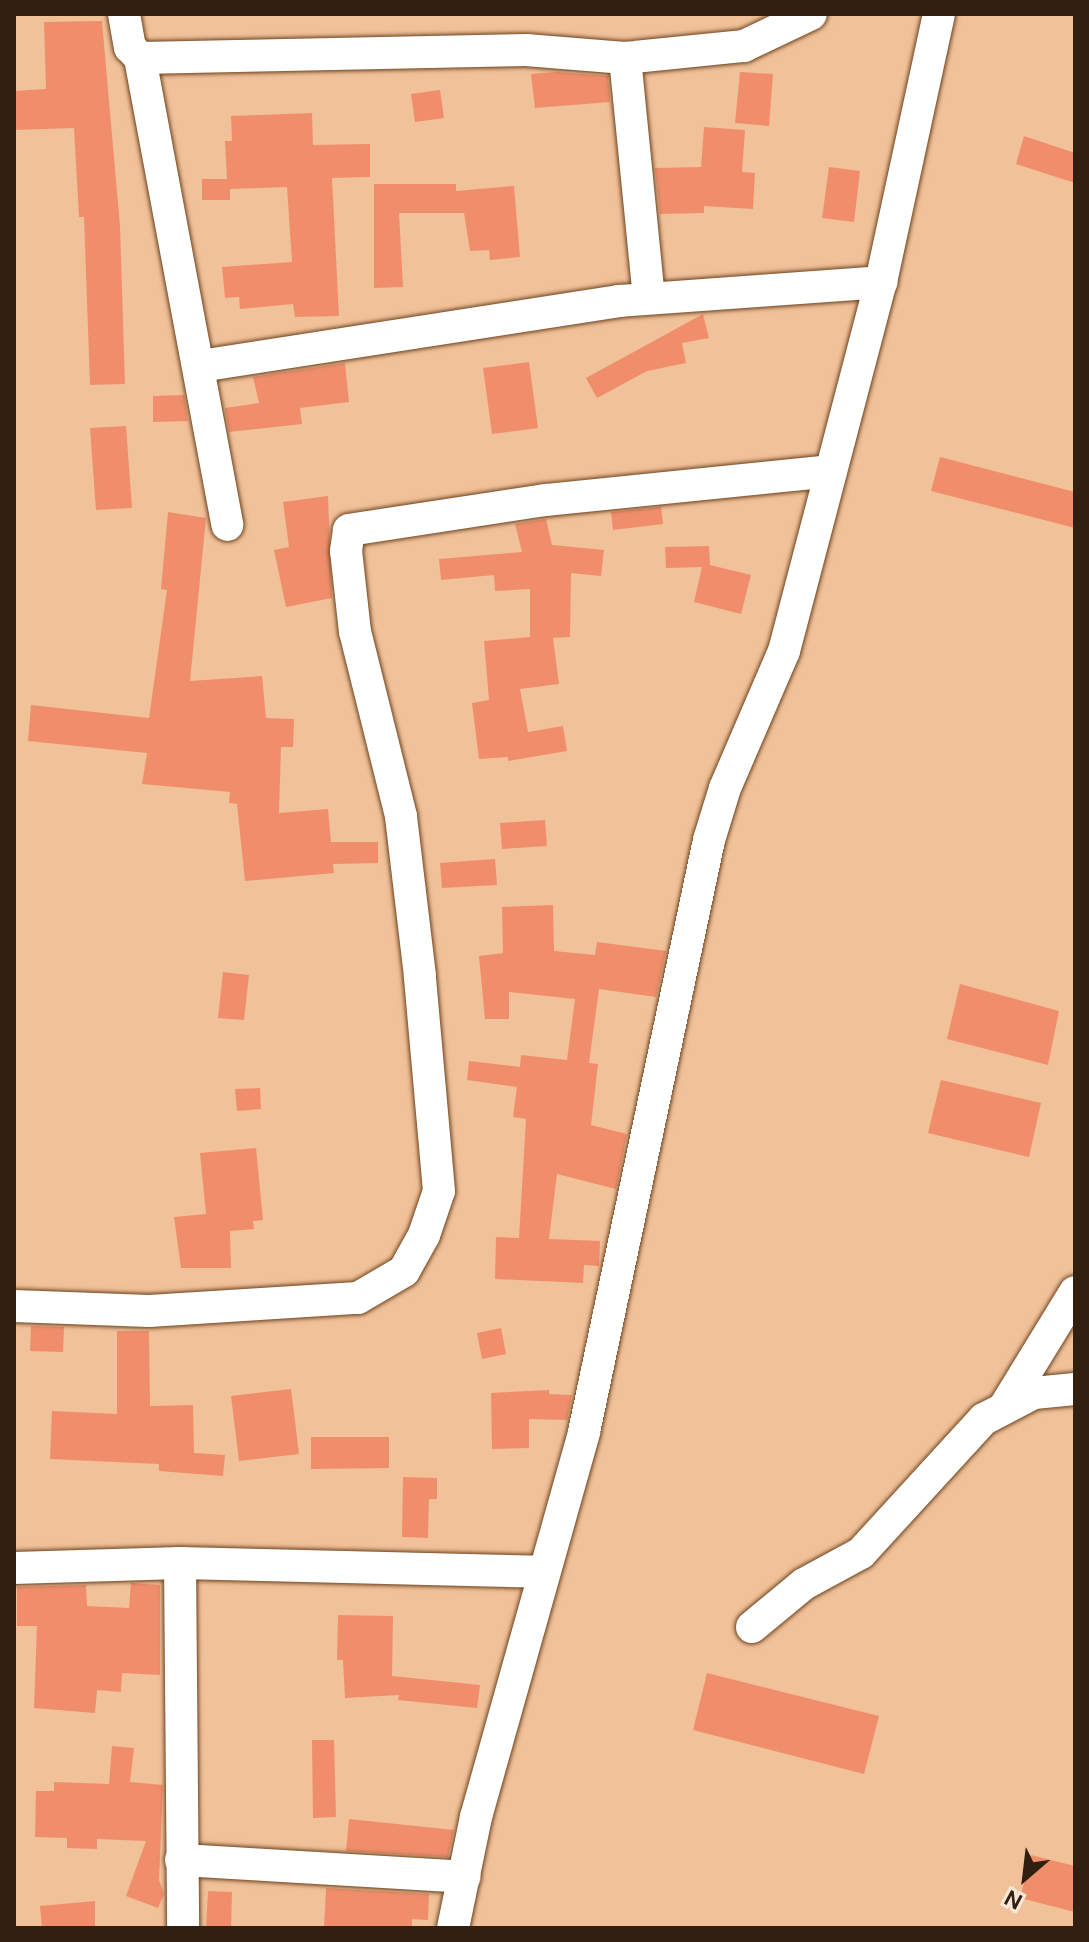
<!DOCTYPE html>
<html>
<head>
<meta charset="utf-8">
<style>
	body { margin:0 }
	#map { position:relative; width:1089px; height:1942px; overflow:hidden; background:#f1c199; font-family:"DM Sans",sans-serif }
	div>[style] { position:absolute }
	.building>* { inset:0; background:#f08e6c }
	.roads { filter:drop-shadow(0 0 2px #6c431e) drop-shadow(0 0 2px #6c431e) }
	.minor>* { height:32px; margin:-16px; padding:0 16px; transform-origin:16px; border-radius:16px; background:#fff }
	span { translate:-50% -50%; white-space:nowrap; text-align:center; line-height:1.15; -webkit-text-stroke:8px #fce8d8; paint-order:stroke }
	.frame { position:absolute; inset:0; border:16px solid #311f0f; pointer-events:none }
	.north { position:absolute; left:985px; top:1838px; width:80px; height:80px; -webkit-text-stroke:6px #fce8d8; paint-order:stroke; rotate:208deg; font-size:22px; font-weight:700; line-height:32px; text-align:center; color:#311f0f }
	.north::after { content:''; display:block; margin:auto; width:28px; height:36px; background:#311f0f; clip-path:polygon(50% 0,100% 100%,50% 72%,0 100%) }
</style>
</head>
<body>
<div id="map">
	<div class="building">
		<div style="clip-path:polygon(102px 21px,120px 226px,125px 384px,90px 385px,84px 217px,79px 217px,74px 128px,14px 130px,14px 91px,46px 89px,44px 22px)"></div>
		<div style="clip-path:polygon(557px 72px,608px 76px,610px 102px,535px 108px,531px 74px)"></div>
		<div style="clip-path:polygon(740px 72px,773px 74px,769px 126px,735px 123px)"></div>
		<div style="clip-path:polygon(440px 90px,444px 118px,415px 122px,411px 94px)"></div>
		<div style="clip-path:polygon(312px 113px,313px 145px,370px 144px,370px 177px,332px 178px,339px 316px,295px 317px,293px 304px,240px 309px,239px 297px,225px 298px,222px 267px,292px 262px,287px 187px,230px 189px,230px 200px,202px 200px,202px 179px,227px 179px,225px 141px,232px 141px,231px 116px)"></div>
		<div style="clip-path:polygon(704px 127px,745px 130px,742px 172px,755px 173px,753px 209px,704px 206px,704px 213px,660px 214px,655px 168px,701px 167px)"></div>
		<div style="clip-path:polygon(1024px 136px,1075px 153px,1075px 183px,1016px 164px)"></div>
		<div style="clip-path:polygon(829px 167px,860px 171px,854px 222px,822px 218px)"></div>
		<div style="clip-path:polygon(374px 184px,456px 184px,456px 191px,514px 186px,520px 257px,490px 260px,489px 250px,470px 251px,464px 213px,399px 213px,403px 287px,374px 288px)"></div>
		<div style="clip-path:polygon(703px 314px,709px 338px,682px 343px,686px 363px,647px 371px,597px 398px,586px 378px)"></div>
		<div style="clip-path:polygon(529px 362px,538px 428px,492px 434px,483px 368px)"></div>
		<div style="clip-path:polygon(345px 363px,349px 402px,300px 408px,302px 424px,229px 432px,225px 408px,259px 403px,253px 377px)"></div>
		<div style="clip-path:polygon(184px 395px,188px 421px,153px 422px,153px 396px)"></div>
		<div style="clip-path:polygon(126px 426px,132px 508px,96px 510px,90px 428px)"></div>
		<div style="clip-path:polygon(940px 457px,1075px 492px,1075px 528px,931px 491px)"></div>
		<div style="clip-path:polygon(328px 496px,332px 598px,286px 607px,274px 550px,289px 547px,283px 502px)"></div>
		<div style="clip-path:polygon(661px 507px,663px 524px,613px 530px,611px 512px)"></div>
		<div style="clip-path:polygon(168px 512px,206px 518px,190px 681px,262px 676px,266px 718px,294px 719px,293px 747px,281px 747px,279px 813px,328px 809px,331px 842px,378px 842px,378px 863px,333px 864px,334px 873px,245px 881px,237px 804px,229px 803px,230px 792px,142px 784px,147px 753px,28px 741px,31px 705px,149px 718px,167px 590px,161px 589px)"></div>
		<div style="clip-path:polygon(546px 519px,552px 545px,604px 550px,601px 576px,571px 573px,570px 637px,553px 638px,559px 684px,520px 689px,528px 732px,563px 726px,567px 751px,508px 761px,508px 757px,479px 759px,472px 703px,489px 700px,484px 641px,530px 637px,530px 589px,495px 591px,494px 575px,441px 580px,439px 559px,522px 552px,515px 524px)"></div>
		<div style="clip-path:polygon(709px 546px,710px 565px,751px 575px,741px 614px,694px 602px,702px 567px,666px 568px,665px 547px)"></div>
		<div style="clip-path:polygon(545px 820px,547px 846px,502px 849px,500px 823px)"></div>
		<div style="clip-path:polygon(495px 859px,497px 885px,442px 888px,440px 863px)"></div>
		<div style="clip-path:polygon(553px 905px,554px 951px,595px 955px,597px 942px,666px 951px,656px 997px,599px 989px,589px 1063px,598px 1064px,591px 1125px,627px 1134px,616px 1189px,557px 1174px,549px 1239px,600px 1241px,599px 1266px,584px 1265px,583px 1283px,495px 1279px,496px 1237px,519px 1238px,526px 1119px,513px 1117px,517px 1087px,467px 1080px,469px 1061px,520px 1067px,521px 1055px,567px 1060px,575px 999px,509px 992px,509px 1019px,485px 1019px,479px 956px,503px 953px,502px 907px)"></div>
		<div style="clip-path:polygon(223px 972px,249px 975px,244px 1020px,218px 1018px)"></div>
		<div style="clip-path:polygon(960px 984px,1059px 1011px,1048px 1065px,947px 1039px)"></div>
		<div style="clip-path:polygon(941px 1080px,1041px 1103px,1029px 1157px,928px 1133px)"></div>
		<div style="clip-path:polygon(260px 1088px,261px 1109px,237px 1111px,235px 1089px)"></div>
		<div style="clip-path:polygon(256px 1148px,263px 1220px,253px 1221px,254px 1229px,230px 1231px,231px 1268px,181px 1268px,174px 1217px,206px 1214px,200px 1153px)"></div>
		<div style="clip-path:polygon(31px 1326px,64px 1327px,63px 1352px,30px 1351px)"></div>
		<div style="clip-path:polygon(501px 1328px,506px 1354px,482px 1359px,477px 1333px)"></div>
		<div style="clip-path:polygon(117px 1331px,149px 1331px,150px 1406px,193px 1405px,194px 1453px,225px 1455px,223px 1476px,159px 1471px,159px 1464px,50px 1459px,52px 1411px,117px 1414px)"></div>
		<div style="clip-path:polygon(291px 1389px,299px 1454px,239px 1461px,231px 1396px)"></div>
		<div style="clip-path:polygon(549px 1390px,549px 1394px,572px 1395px,567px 1420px,529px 1419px,529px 1448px,492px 1449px,491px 1393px)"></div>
		<div style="clip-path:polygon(311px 1437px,389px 1437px,389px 1468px,311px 1469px)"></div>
		<div style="clip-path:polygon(403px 1477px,437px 1478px,437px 1499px,429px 1499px,428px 1538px,402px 1537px)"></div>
		<div style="clip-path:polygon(131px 1583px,160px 1585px,160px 1675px,122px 1673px,121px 1692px,97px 1690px,95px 1713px,34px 1708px,37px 1626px,17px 1626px,17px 1587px,86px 1585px,87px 1606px,129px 1608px)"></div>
		<div style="clip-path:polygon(338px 1615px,393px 1616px,392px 1676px,480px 1685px,477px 1708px,398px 1700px,399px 1695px,345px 1698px,343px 1660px,337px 1660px)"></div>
		<div style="clip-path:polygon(707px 1673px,879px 1716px,864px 1774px,693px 1730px)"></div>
		<div style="clip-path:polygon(312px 1740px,334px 1740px,336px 1817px,313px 1818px)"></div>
		<div style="clip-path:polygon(112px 1746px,134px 1748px,130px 1782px,163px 1785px,159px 1880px,164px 1894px,158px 1908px,126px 1896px,146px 1841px,97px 1839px,97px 1849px,67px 1848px,67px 1838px,35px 1837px,36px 1791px,54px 1791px,54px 1782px,109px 1784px)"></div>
		<div style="clip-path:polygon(349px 1819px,454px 1830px,448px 1857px,346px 1851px)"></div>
		<div style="clip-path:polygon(1031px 1855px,1075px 1866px,1075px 1912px,1020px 1898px)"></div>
		<div style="clip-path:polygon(326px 1888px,429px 1894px,428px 1920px,412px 1919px,412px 1928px,324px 1928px)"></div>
		<div style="clip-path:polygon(208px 1891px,232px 1892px,231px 1928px,206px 1928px)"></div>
		<div style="clip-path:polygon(95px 1901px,95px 1928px,42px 1928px,40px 1906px)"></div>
	</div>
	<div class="roads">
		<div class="minor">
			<div style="left:124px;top:14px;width:34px;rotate:80deg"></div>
			<div style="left:130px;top:47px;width:15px;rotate:48deg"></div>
			<div style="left:140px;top:58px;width:475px;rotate:79.4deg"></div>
			<div style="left:140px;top:58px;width:386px;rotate:-1.2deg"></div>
			<div style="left:526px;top:50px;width:99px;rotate:4.6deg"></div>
			<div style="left:625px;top:58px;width:120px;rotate:-5.8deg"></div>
			<div style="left:744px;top:46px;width:74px;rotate:-25.5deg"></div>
			<div style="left:625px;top:58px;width:241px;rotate:84.3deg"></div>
			<div style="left:200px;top:366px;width:424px;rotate:-8.8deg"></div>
			<div style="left:619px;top:301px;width:263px;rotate:-4.1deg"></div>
			<div style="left:14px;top:1306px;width:135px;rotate:2.1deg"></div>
			<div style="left:149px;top:1311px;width:209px;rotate:-3.6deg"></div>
			<div style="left:358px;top:1298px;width:53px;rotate:-30.4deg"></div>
			<div style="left:404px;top:1271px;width:41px;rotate:-60.9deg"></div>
			<div style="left:424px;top:1235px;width:46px;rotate:-71.2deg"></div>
			<div style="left:439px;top:1191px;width:216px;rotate:-95.1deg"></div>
			<div style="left:420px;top:976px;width:161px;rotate:-96.8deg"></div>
			<div style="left:401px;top:816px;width:190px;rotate:-104deg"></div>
			<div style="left:355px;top:632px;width:81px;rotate:-96.3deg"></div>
			<div style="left:346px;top:551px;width:21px;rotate:-82deg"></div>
			<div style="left:349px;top:530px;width:199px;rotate:-8.7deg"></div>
			<div style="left:546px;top:500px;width:286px;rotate:-5.8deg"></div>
			<div style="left:1004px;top:1408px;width:136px;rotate:-58.5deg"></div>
			<div style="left:180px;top:1563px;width:365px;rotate:89.5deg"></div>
			<div style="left:14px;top:1568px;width:166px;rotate:-1.7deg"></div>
			<div style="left:180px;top:1563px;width:363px;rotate:1.4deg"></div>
			<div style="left:752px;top:1627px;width:67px;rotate:-39.6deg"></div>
			<div style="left:804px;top:1584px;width:65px;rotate:-28.5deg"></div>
			<div style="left:861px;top:1553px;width:182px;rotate:-47.5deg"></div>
			<div style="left:984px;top:1419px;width:56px;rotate:-27.5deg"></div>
			<div style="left:1034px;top:1393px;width:41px;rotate:-5.6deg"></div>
			<div style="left:181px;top:1860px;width:284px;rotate:3.4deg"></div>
			<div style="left:453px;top:1928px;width:113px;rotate:-78.3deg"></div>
			<div style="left:476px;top:1817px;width:400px;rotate:-74.3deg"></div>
			<div style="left:584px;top:1432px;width:605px;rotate:-78.08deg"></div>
			<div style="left:709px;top:840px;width:54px;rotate:-72.9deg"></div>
			<div style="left:725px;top:788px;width:149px;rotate:-66.7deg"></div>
			<div style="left:784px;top:651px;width:382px;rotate:-75.3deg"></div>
			<div style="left:881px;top:282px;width:274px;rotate:-77.8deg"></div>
		</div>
	</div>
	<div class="frame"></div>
	<div class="north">N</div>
</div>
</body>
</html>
